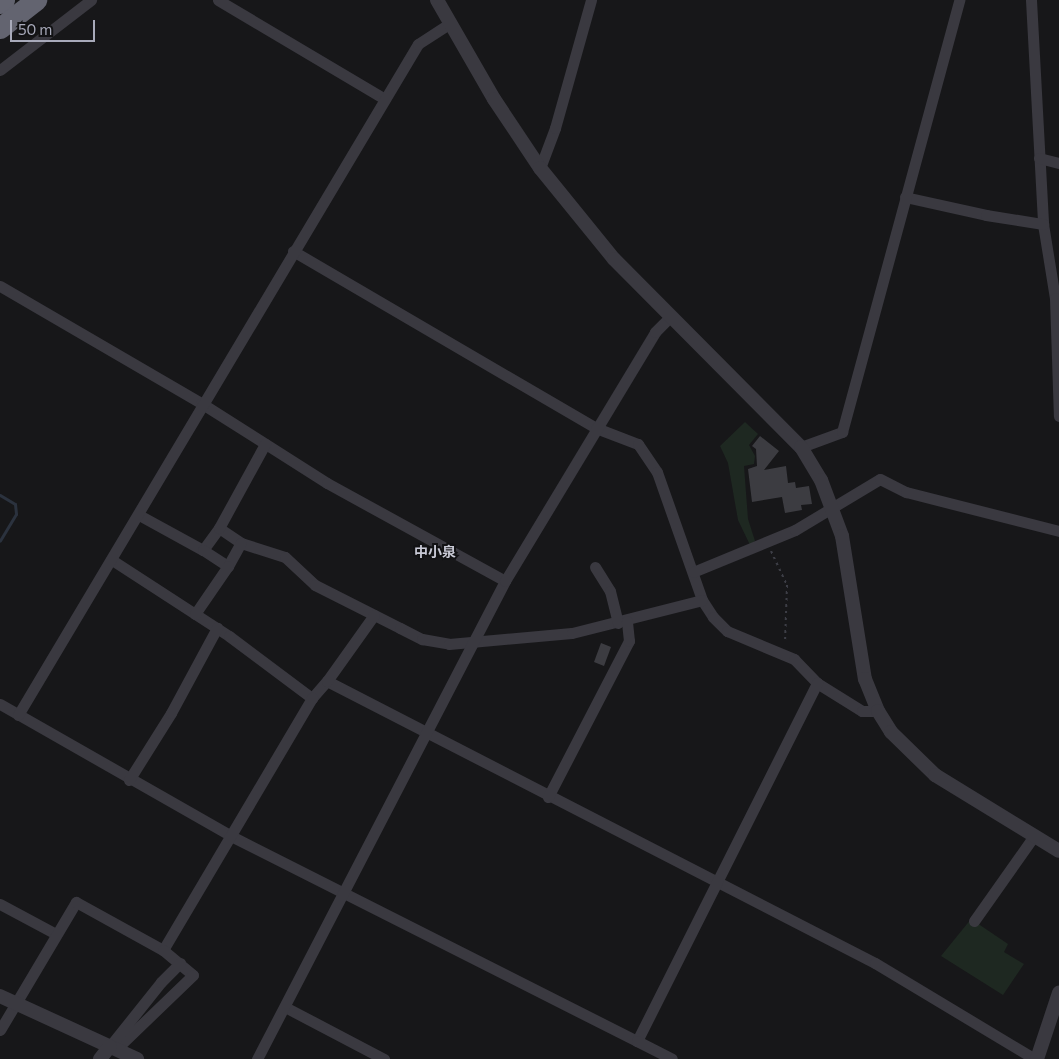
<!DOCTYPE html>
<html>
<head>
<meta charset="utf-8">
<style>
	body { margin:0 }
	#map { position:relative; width:1059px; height:1059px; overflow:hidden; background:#171719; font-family:Commissioner,"Noto Sans JP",sans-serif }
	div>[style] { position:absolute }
	.green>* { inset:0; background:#1e2821 }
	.stream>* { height:3px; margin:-1.5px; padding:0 1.5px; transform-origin:1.5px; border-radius:1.5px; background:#2b323e }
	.building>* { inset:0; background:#3c3c41 }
	.path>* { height:2px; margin-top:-1px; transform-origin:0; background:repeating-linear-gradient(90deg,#3d3e46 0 2.5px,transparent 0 6.5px) }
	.minor>* { height:11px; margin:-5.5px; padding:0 5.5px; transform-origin:5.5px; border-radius:5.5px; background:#3a3940 }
	.tertiary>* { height:14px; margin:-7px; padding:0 7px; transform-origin:7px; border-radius:7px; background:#3a3940 }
	.motorway>* { height:21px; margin:-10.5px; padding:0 10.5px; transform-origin:10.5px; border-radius:10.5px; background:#636470 }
	span { translate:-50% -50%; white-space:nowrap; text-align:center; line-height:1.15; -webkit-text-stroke:4px #121214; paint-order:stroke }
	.neighbourhood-label { font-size:14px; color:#c9cad6; font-weight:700 }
	.scale { position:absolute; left:10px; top:20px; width:85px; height:22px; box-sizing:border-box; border:2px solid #a8aaba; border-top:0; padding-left:6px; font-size:15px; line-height:18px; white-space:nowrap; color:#a8aaba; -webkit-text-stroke:4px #121214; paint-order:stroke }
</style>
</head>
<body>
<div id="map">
	<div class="green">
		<div style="clip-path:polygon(745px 422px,758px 434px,749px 445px,755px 456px,754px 464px,744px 466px,748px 519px,755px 541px,750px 545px,738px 520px,728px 463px,720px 446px)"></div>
		<div style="clip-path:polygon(971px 919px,1008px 944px,1004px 952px,1024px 964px,1003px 995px,941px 956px)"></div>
	</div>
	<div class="stream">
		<div style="left:0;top:495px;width:17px;rotate:31deg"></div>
		<div style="left:15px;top:504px;width:10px;rotate:84deg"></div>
		<div style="left:16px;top:514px;width:31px;rotate:121deg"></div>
	</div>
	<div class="building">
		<div style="clip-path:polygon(760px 436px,779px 451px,764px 470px,786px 466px,788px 483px,795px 482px,796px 488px,809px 486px,812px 504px,801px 505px,802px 510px,785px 513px,782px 497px,752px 502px,748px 469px,757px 466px,756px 449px,752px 446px)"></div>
		<div style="clip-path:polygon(601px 643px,611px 647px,604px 666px,594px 662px)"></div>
	</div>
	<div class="path">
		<div style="left:771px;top:551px;width:38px;rotate:65deg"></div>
		<div style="left:787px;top:585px;width:58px;rotate:92deg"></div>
	</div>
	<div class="minor">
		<div style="left:218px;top:0;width:194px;rotate:30.7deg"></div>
		<div style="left:1031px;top:0;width:224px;rotate:86.9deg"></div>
		<div style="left:1043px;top:224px;width:75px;rotate:80.8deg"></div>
		<div style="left:1055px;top:298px;width:118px;rotate:88.1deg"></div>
		<div style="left:0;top:70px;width:115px;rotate:-37.6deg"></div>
		<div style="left:1039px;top:158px;width:21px;rotate:14deg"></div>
		<div style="left:540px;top:168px;width:43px;rotate:-69.4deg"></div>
		<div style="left:555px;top:128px;width:133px;rotate:-74.3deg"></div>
		<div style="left:905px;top:197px;width:83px;rotate:12.5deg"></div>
		<div style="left:986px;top:215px;width:58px;rotate:9deg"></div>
		<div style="left:293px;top:251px;width:351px;rotate:30.3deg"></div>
		<div style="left:596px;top:428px;width:45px;rotate:20.9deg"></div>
		<div style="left:638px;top:444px;width:34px;rotate:56deg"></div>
		<div style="left:657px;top:472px;width:136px;rotate:70.6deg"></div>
		<div style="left:702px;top:600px;width:20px;rotate:57deg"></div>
		<div style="left:713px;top:617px;width:20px;rotate:45deg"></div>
		<div style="left:727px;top:631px;width:73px;rotate:22.7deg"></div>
		<div style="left:794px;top:659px;width:33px;rotate:46deg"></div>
		<div style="left:817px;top:683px;width:53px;rotate:31.9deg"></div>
		<div style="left:862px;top:711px;width:16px"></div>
		<div style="left:0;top:286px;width:233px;rotate:30.2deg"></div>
		<div style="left:201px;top:403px;width:149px;rotate:32.4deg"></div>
		<div style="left:327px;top:483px;width:203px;rotate:28.8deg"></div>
		<div style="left:801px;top:447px;width:44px;rotate:-20.1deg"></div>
		<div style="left:842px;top:432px;width:448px;rotate:-74.8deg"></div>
		<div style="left:139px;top:515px;width:73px;rotate:28.7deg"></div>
		<div style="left:203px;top:550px;width:27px;rotate:-54deg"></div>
		<div style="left:219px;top:528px;width:27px;rotate:34deg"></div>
		<div style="left:241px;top:543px;width:46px;rotate:17.7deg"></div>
		<div style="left:285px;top:557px;width:41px;rotate:43deg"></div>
		<div style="left:315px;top:585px;width:95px;rotate:26.8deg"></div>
		<div style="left:400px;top:628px;width:25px;rotate:27deg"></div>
		<div style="left:422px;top:639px;width:27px;rotate:10deg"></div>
		<div style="left:449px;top:644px;width:123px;rotate:-5.1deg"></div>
		<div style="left:572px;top:633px;width:134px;rotate:-14.2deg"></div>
		<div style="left:219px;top:528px;width:96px;rotate:-61.3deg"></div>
		<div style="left:203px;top:550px;width:30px;rotate:33deg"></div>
		<div style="left:228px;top:566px;width:26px;rotate:-61deg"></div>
		<div style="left:112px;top:560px;width:140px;rotate:33deg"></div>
		<div style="left:229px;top:636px;width:104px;rotate:36.8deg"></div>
		<div style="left:312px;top:698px;width:23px;rotate:-49deg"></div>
		<div style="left:327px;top:681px;width:616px;rotate:27.23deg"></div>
		<div style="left:875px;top:963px;width:187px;rotate:31deg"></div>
		<div style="left:595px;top:567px;width:28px;rotate:58deg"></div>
		<div style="left:610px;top:591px;width:33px;rotate:76deg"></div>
		<div style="left:693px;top:572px;width:110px;rotate:-22.4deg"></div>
		<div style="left:795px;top:530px;width:99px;rotate:-31deg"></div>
		<div style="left:880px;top:479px;width:29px;rotate:27deg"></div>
		<div style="left:906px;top:492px;width:158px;rotate:14.3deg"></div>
		<div style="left:195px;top:614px;width:58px;rotate:-55.5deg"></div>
		<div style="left:327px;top:681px;width:81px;rotate:-54.5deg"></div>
		<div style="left:0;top:704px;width:266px;rotate:29.7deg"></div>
		<div style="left:231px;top:836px;width:455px;rotate:26.8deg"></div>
		<div style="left:637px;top:1041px;width:401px;rotate:-63.3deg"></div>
		<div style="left:18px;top:715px;width:781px;rotate:-59.2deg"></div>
		<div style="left:418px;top:44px;width:37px;rotate:-33deg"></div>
		<div style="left:129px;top:780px;width:79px;rotate:-57.9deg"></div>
		<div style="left:171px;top:713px;width:97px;rotate:-61.6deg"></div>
		<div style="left:548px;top:797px;width:176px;rotate:-62.6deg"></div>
		<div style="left:629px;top:641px;width:20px;rotate:-96deg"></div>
		<div style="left:0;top:904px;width:64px;rotate:28.2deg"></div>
		<div style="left:974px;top:921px;width:104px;rotate:-54.8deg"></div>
		<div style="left:163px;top:950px;width:293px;rotate:-59.4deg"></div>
		<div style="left:285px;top:1007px;width:112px;rotate:27.7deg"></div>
		<div style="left:0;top:1030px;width:149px;rotate:-59.3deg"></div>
		<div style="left:76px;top:902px;width:99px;rotate:28.9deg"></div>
		<div style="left:163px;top:950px;width:39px;rotate:40deg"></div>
		<div style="left:193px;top:975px;width:107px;rotate:136.1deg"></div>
		<div style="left:637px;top:1041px;width:39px;rotate:27deg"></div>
		<div style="left:110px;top:1046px;width:82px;rotate:-51.4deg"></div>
		<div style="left:161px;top:982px;width:27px;rotate:-45deg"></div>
		<div style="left:257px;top:1059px;width:539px;rotate:-62.58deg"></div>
		<div style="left:505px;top:581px;width:291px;rotate:-58.9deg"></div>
		<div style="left:655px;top:332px;width:21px;rotate:-45deg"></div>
	</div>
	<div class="tertiary">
		<div style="left:437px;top:0;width:114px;rotate:60.1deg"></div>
		<div style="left:494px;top:99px;width:83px;rotate:56.3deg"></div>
		<div style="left:540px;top:168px;width:117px;rotate:50.9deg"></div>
		<div style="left:614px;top:259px;width:265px;rotate:45.2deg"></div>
		<div style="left:801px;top:447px;width:39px;rotate:59deg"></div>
		<div style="left:821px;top:480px;width:60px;rotate:69.4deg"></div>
		<div style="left:842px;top:536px;width:145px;rotate:80.9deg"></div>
		<div style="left:865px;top:679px;width:35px;rotate:68deg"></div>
		<div style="left:878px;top:711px;width:25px;rotate:58deg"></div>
		<div style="left:891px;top:732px;width:62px;rotate:44.3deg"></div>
		<div style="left:935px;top:775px;width:145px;rotate:31.5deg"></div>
		<div style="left:0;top:996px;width:151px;rotate:24.7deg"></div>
		<div style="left:100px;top:1059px;width:16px;rotate:-52deg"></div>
		<div style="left:1037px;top:1059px;width:70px;rotate:-71.6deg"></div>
	</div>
	<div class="motorway">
		<div style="left:0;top:3px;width:5px;rotate:-37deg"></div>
		<div style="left:0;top:28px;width:46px;rotate:-37.9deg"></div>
	</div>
	<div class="neighbourhood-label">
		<span style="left:435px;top:552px">中小泉</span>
	</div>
	<div class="scale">50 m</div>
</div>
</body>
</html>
